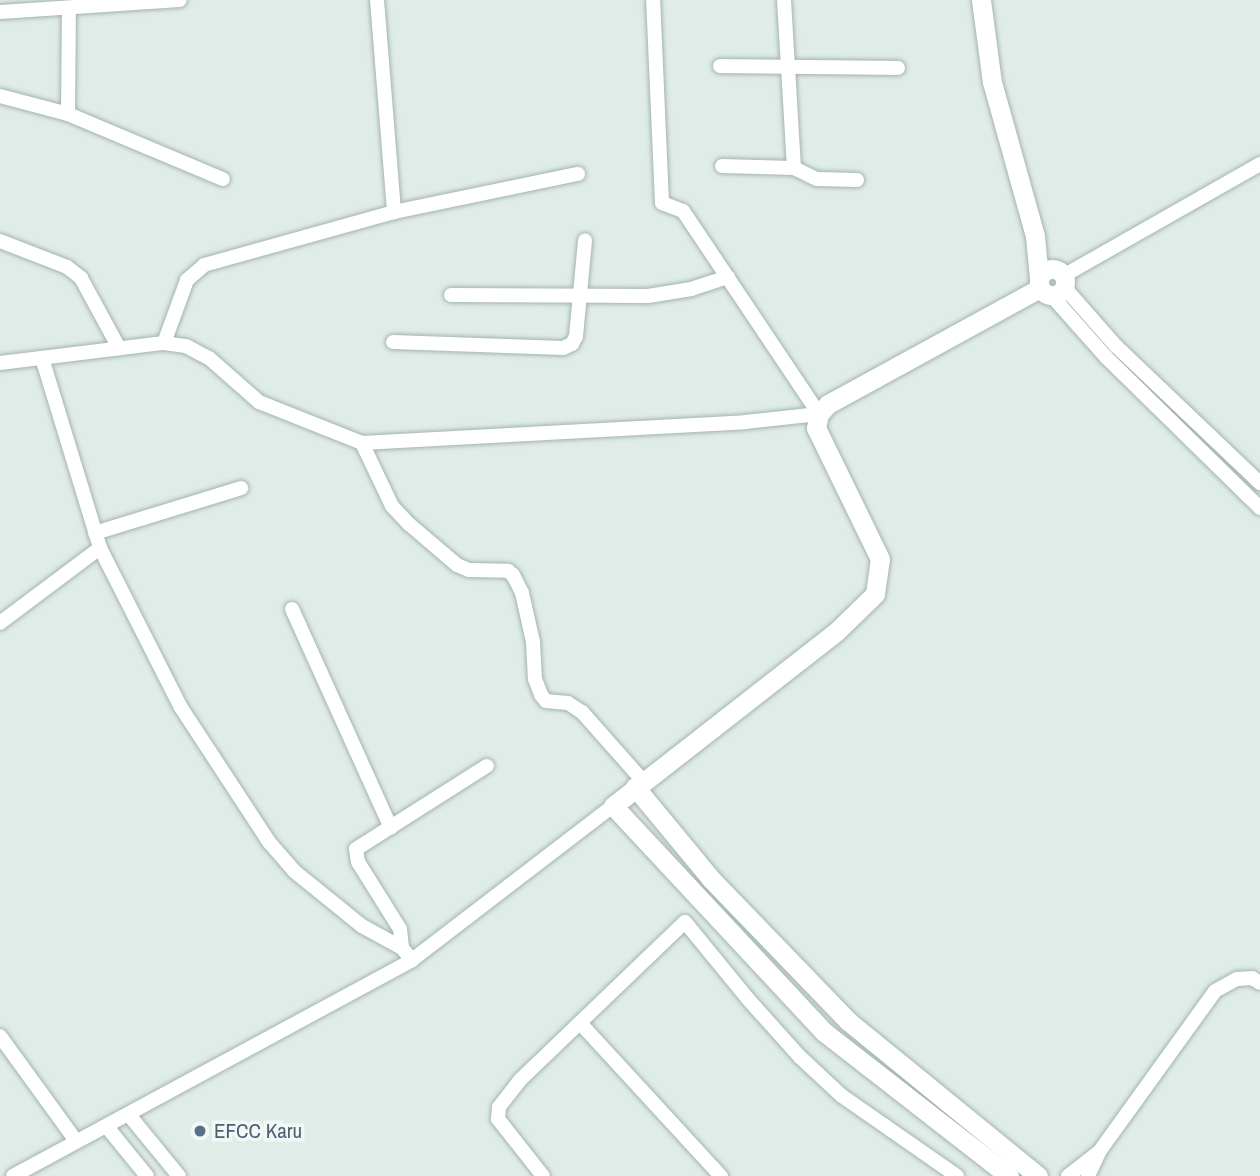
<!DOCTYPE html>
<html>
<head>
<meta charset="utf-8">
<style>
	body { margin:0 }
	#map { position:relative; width:1260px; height:1176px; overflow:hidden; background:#e0ece7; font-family:"Archivo Narrow",sans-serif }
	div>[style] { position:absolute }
	.roads { filter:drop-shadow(0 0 2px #a3b4af) drop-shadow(0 0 2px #a3b4af) }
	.street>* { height:14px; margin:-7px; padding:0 7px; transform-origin:7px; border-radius:7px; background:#fff }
	.secondary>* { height:19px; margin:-9.5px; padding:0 9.5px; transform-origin:9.5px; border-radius:9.5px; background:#fff }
	.secondary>.ring { margin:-9.5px; padding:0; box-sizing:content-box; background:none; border:19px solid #fff; border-radius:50% }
	.dots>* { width:19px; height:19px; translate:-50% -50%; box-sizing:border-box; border:4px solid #f1f8f5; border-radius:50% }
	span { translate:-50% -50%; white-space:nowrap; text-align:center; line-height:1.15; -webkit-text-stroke:7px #f1f8f5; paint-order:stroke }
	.service-label { font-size:21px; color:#4e5e75 }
	.left { translate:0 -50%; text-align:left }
</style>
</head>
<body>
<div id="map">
	<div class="roads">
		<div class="street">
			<div style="left:377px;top:0;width:213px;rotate:85.4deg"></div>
			<div style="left:784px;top:0;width:168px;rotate:86.6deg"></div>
			<div style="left:0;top:12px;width:180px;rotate:-3.8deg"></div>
			<div style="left:720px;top:66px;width:178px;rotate:0.6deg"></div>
			<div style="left:0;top:96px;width:70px;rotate:14.8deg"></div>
			<div style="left:68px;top:114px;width:168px;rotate:22.8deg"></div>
			<div style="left:68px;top:114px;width:105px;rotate:-89.5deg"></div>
			<div style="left:722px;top:166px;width:72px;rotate:1.6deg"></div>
			<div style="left:794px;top:168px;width:25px;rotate:26deg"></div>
			<div style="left:817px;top:179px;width:40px;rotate:1.4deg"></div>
			<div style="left:0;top:241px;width:72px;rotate:21.2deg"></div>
			<div style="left:67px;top:267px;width:18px;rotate:38deg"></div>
			<div style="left:81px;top:278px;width:80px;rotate:61.5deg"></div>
			<div style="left:1063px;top:276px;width:227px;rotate:-29.6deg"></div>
			<div style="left:1064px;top:287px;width:79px;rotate:48.6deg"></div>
			<div style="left:1116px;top:346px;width:199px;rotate:43.6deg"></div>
			<div style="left:451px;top:295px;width:197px;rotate:0.3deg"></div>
			<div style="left:648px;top:296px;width:44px;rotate:-9.2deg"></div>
			<div style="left:691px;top:289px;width:39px;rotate:-18deg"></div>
			<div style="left:1051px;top:295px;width:83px;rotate:48.4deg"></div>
			<div style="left:1106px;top:357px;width:216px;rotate:44.4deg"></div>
			<div style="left:393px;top:342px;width:170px;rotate:2deg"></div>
			<div style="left:563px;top:348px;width:10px;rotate:-24deg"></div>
			<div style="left:572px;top:344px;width:9px;rotate:-63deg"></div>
			<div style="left:576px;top:336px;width:96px;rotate:-84.6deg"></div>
			<div style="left:164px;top:343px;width:67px;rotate:-69.9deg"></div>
			<div style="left:187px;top:280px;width:23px;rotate:-41deg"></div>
			<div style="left:204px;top:265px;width:197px;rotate:-15.6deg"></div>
			<div style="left:394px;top:212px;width:188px;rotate:-11.7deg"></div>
			<div style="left:42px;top:358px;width:199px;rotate:73deg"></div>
			<div style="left:100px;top:548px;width:177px;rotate:63.1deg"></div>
			<div style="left:180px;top:706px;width:163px;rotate:56.8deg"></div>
			<div style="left:269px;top:842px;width:38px;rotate:49deg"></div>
			<div style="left:294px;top:871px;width:87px;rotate:39deg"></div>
			<div style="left:362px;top:926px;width:46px;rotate:28.8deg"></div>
			<div style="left:402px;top:948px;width:16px;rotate:50deg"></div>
			<div style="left:0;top:363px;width:165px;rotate:-7deg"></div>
			<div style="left:164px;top:343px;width:22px;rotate:8deg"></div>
			<div style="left:186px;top:346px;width:26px;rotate:28deg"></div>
			<div style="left:209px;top:358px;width:67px;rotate:41.3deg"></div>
			<div style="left:259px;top:402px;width:111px;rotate:21.7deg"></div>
			<div style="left:362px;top:443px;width:384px;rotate:-3.1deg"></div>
			<div style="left:745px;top:422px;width:74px;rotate:-6.2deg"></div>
			<div style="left:819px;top:414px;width:244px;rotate:-123.8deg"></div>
			<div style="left:683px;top:211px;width:22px;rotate:-159deg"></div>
			<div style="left:662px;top:203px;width:203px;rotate:-92.5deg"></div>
			<div style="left:362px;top:443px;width:70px;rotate:64.5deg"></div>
			<div style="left:392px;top:506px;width:25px;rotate:47deg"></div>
			<div style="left:409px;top:524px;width:63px;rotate:40.5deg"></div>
			<div style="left:457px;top:565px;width:13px;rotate:23deg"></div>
			<div style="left:469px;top:570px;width:39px;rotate:1deg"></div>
			<div style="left:508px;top:571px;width:6px;rotate:39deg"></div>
			<div style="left:513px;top:575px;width:20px;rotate:63deg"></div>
			<div style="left:522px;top:593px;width:50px;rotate:77.3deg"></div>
			<div style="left:533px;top:642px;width:37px;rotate:87deg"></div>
			<div style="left:535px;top:679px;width:17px;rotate:69deg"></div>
			<div style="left:541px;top:695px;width:8px;rotate:50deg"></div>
			<div style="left:546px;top:701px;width:22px;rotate:5deg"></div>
			<div style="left:568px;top:703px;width:17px;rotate:33deg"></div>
			<div style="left:582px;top:712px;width:92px;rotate:48.5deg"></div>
			<div style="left:95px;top:533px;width:153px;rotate:-17.1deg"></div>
			<div style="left:292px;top:609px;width:240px;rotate:65.7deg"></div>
			<div style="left:0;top:623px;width:125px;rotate:-36.9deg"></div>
			<div style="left:402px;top:948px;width:19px;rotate:-96deg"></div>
			<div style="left:400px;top:929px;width:79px;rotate:-122.1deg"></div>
			<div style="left:358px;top:862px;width:13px;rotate:-99deg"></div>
			<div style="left:356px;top:849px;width:155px;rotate:-32.4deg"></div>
			<div style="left:581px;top:1024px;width:207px;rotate:47.4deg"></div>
			<div style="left:0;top:1036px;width:130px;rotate:54.1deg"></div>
			<div style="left:129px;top:1115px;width:79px;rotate:50.7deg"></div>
			<div style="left:107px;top:1127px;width:63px;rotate:50.8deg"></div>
			<div style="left:13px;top:1176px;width:454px;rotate:-28.4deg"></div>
			<div style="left:412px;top:960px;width:253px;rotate:-37.5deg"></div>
			<div style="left:543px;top:1176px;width:73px;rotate:-128.3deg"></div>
			<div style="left:498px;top:1119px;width:12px;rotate:-85deg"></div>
			<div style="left:499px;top:1107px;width:34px;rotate:-52deg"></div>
			<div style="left:520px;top:1080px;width:228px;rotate:-43.8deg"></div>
			<div style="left:685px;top:922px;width:99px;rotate:50.7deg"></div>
			<div style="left:748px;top:999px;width:78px;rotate:48.1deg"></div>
			<div style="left:800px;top:1057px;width:57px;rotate:42.9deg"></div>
			<div style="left:842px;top:1096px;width:140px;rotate:34.8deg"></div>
			<div style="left:1068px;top:1176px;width:37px;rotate:-38deg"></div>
			<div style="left:1088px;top:1176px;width:26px;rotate:-65deg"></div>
			<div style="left:1099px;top:1152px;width:198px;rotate:-54.2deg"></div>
			<div style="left:1215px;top:991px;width:25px;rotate:-29deg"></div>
			<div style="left:1237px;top:979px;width:15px;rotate:-4deg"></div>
			<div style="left:1252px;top:978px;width:9px;rotate:32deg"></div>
		</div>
		<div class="secondary">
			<div style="left:981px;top:0;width:83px;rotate:82.4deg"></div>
			<div style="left:992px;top:82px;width:160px;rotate:74.4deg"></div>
			<div style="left:1035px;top:236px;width:42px;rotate:84.6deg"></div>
			<div class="ring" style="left:1039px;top:269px;width:7px;height:7px"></div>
			<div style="left:635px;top:787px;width:119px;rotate:50.4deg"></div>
			<div style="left:711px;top:879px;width:197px;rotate:46deg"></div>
			<div style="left:848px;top:1021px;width:245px;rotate:39.2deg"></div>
			<div style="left:1009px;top:1176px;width:234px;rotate:-142.1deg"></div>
			<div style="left:824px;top:1032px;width:309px;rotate:-133deg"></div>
			<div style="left:613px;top:806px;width:284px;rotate:-38deg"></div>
			<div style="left:837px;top:631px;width:53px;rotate:-44.2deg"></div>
			<div style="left:875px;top:594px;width:35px;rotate:-82deg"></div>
			<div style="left:880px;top:559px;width:146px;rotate:-116deg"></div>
			<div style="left:816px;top:428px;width:14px;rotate:-78deg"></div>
			<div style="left:819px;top:414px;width:13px;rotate:-48deg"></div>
			<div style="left:828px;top:404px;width:242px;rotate:-28.7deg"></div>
		</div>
	</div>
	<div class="dots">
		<div style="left:200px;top:1131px;background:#5c6f8a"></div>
	</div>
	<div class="service-label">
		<span class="left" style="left:214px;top:1131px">EFCC Karu</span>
	</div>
</div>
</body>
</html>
